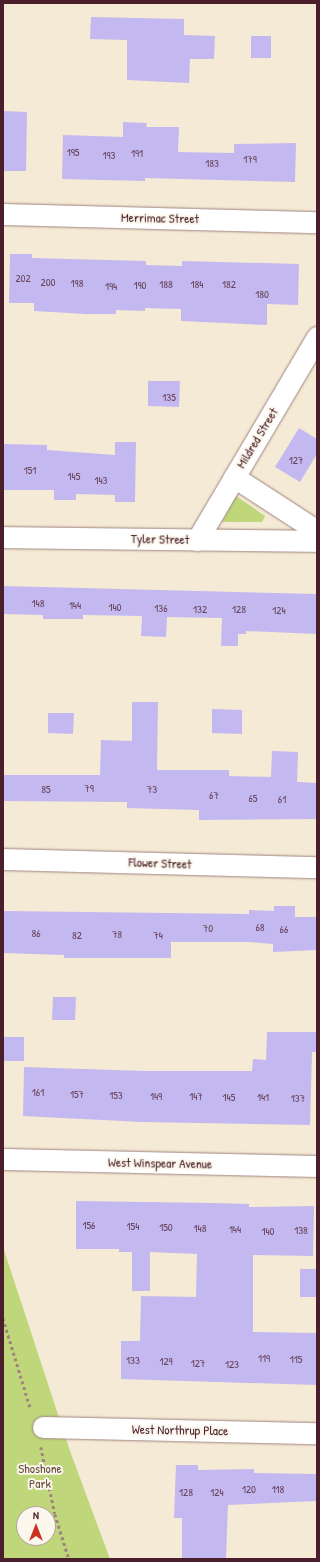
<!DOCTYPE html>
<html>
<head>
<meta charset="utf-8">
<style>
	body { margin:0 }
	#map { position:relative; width:320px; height:1562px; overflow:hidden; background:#f5ead5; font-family:"Patrick Hand",sans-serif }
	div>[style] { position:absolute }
	.green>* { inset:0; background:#bfd67a }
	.building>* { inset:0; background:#c4b8f0 }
	.path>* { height:2.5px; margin-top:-1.25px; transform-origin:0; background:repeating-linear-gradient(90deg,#a08480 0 3px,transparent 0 6px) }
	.roads { filter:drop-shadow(0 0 1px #a08480) drop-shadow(0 0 1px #a08480) }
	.minor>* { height:21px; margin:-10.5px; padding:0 10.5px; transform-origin:10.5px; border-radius:10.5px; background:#fff }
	span { translate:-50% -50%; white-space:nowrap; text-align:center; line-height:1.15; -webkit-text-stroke:4px #fbf7ec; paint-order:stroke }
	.number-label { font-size:11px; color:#68455c }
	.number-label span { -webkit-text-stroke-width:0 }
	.street-label { font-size:13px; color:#4a1f2b }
	.park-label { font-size:13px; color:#674d3f }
	.frame { position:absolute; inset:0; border:4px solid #4a1f2b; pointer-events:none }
	.north { position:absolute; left:16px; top:1506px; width:40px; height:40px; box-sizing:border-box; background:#fbf7ec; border:1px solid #b4a19f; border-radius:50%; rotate:0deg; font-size:11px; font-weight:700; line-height:16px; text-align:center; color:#4a1f2b }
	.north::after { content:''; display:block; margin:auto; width:14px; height:18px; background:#c8321e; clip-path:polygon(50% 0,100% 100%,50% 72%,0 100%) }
</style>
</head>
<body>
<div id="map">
	<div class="green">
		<div style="clip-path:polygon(236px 496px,265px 516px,262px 522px,222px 522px)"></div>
		<div style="clip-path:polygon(evenodd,3px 1247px,70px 1451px,110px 1559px,3px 1559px,3px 1247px,24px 1514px,48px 1514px,48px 1538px,24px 1538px,24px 1514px)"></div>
	</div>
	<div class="building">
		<div style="clip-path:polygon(91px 17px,184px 19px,184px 35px,215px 36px,214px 59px,190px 59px,189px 83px,127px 80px,127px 40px,90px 39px)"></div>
		<div style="clip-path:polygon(251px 36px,271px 36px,271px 58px,251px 58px)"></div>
		<div style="clip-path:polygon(3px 111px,27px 112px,26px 171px,3px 171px)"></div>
		<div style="clip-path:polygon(123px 122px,147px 123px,146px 127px,179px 127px,178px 152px,234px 153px,234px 144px,296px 143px,295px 182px,145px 178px,145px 181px,62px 179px,63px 135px,123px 137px)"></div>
		<div style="clip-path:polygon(10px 254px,32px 254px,32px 258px,146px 261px,146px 265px,182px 266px,182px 261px,299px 264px,298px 305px,267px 304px,267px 325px,181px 321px,181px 309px,145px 308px,145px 311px,116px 310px,116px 314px,86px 314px,34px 311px,34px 303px,9px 303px)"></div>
		<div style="clip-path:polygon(148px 381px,180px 381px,179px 407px,148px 406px)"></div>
		<div style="clip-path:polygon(299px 428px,317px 439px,317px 454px,300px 482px,275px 467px)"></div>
		<div style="clip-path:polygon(115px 442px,136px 442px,135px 502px,115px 502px,115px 495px,76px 494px,76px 500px,54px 500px,54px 490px,3px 490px,3px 444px,47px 445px,47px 450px,115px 455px)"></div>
		<div style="clip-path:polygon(3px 586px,317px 594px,317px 634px,246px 631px,246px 634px,238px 634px,238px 646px,221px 646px,222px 618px,167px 617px,166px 637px,141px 636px,142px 616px,83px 615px,83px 619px,43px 619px,43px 615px,3px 614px)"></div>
		<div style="clip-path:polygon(132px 702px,158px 702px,157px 770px,229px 770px,229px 776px,271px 777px,272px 751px,298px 752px,297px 782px,317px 783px,317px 819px,199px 820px,199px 810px,127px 808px,127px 802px,3px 801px,3px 775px,100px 775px,101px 740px,132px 741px)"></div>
		<div style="clip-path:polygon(212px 709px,242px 710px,242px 734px,212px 733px)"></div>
		<div style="clip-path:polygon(48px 713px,74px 713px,73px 734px,48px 733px)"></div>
		<div style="clip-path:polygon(274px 906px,295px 906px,295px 917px,317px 917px,317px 950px,273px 952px,273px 944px,249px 942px,171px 942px,171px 958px,64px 958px,64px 955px,3px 953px,3px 911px,249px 914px,249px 910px,274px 911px)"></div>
		<div style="clip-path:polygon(53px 997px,76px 997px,75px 1020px,52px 1020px)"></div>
		<div style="clip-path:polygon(267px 1032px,317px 1032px,317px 1052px,312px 1052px,310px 1125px,142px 1122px,23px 1116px,24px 1067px,144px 1071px,252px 1071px,253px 1059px,266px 1060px)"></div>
		<div style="clip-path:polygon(3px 1037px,24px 1037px,24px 1061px,3px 1061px)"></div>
		<div style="clip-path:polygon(76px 1201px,213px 1203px,249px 1204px,249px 1207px,314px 1206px,313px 1256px,253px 1255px,253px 1332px,317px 1333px,317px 1385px,121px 1379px,121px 1341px,140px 1341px,141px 1296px,196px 1297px,197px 1254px,150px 1252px,150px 1291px,132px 1291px,132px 1252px,119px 1252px,119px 1249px,76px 1249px)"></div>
		<div style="clip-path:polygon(300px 1269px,317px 1269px,317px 1297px,300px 1297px)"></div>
		<div style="clip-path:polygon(176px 1465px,198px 1465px,198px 1470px,254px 1469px,254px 1473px,317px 1474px,317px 1501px,228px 1505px,226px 1559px,182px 1559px,182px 1518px,174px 1518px)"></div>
	</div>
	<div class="path">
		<div style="left:3px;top:1318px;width:96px;rotate:73.1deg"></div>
		<div style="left:41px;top:1447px;width:68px;rotate:78.2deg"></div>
		<div style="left:55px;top:1514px;width:47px;rotate:72.7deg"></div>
	</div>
	<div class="roads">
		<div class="minor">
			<div style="left:3px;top:214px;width:314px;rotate:1.5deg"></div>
			<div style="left:234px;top:477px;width:99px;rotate:33deg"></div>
			<div style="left:3px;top:537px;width:314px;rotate:0.7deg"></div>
			<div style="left:197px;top:540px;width:236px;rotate:-59.4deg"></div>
			<div style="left:3px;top:859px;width:314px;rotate:1.5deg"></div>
			<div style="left:3px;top:1159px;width:314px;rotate:1.3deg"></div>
			<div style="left:43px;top:1427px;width:274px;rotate:1.3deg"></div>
		</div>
	</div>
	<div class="number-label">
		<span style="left:73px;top:152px">195</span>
		<span style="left:137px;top:153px">191</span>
		<span style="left:109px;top:155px">193</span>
		<span style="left:250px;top:159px">179</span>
		<span style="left:212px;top:163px">183</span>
		<span style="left:23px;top:278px">202</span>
		<span style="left:48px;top:282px">200</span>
		<span style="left:77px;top:283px">198</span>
		<span style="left:166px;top:284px">188</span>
		<span style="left:197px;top:284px">184</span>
		<span style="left:229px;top:284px">182</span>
		<span style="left:140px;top:285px">190</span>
		<span style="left:111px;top:286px">194</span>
		<span style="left:262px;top:294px">180</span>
		<span style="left:169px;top:397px">135</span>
		<span style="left:296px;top:460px">127</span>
		<span style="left:30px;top:470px">151</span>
		<span style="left:74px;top:476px">145</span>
		<span style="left:101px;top:480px">143</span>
		<span style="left:38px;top:603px">148</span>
		<span style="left:75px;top:605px">144</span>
		<span style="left:115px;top:607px">140</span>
		<span style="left:161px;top:608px">136</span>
		<span style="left:200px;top:609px">132</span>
		<span style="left:239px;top:609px">128</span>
		<span style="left:279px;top:610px">124</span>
		<span style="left:89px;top:788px">79</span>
		<span style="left:46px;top:789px">85</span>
		<span style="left:152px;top:789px">73</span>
		<span style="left:214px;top:795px">67</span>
		<span style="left:253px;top:798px">65</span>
		<span style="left:282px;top:799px">61</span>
		<span style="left:260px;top:927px">68</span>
		<span style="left:208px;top:928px">70</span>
		<span style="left:284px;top:929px">66</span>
		<span style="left:36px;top:933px">86</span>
		<span style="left:117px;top:934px">78</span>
		<span style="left:77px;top:935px">82</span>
		<span style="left:158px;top:935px">74</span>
		<span style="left:38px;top:1092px">161</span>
		<span style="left:77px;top:1094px">157</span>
		<span style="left:116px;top:1095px">153</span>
		<span style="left:156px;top:1096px">149</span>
		<span style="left:196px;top:1096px">147</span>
		<span style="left:229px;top:1097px">145</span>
		<span style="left:263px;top:1097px">141</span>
		<span style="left:298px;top:1098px">137</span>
		<span style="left:89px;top:1225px">156</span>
		<span style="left:133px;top:1226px">154</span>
		<span style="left:166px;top:1227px">150</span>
		<span style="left:200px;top:1228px">148</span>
		<span style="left:235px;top:1229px">144</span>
		<span style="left:301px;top:1230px">138</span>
		<span style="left:268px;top:1231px">140</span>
		<span style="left:264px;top:1358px">119</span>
		<span style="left:296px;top:1359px">115</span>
		<span style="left:133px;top:1360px">133</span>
		<span style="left:166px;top:1361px">129</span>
		<span style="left:198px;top:1363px">127</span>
		<span style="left:232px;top:1364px">123</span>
		<span style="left:249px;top:1489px">120</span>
		<span style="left:278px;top:1489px">118</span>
		<span style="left:186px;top:1492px">128</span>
		<span style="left:217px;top:1492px">124</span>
	</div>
	<div class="street-label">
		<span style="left:160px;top:218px;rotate:1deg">Merrimac Street</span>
		<span style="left:257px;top:438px;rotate:-59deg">Mildred Street</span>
		<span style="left:160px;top:539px;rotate:1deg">Tyler Street</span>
		<span style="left:160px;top:863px;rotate:2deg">Flower Street</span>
		<span style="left:160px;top:1163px;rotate:1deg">West Winspear Avenue</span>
		<span style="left:180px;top:1430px;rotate:1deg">West Northrup Place</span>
	</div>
	<div class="park-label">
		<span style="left:40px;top:1476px">Shoshone<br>Park</span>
	</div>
	<div class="frame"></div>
	<div class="north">N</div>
</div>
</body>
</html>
